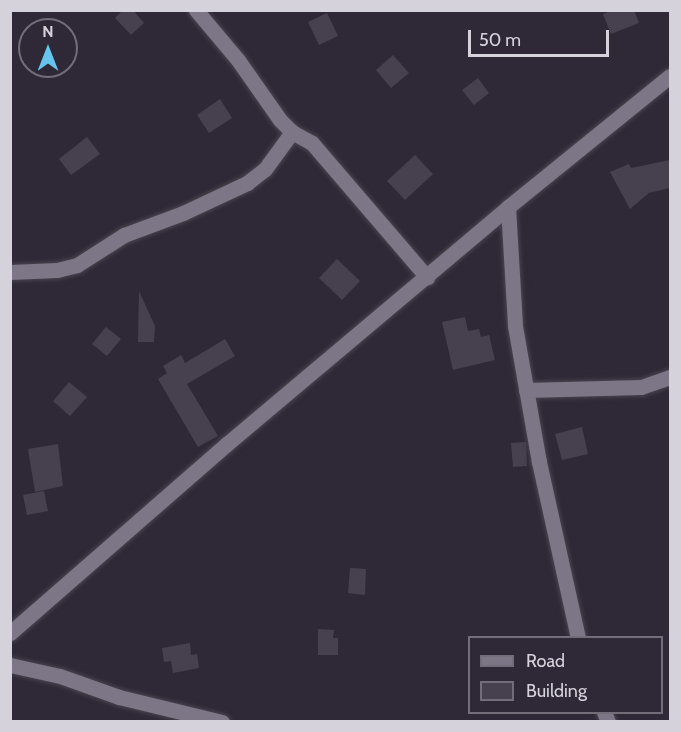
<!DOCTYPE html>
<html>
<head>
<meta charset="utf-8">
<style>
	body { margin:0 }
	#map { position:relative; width:681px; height:732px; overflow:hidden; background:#2f2937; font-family:Cabin,sans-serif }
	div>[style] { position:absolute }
	.building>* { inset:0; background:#47404e }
	.roads { filter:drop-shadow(0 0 2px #49444f) drop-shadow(0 0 2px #49444f) }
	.minor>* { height:15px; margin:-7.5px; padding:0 7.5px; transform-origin:7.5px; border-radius:7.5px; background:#7d7686 }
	span { translate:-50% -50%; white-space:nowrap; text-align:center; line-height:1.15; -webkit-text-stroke:5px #2f2937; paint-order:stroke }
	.frame { position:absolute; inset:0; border:12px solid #d6d2dc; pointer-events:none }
	.legend { position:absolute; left:468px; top:636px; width:195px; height:78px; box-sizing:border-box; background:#2f2937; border:2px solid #726d79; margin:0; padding:8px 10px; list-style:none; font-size:18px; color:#d6d2dc }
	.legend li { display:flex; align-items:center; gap:12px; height:30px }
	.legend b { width:30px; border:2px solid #726d79 }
	.north { position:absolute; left:18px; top:18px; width:60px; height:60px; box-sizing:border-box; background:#2f2937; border:2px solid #726d79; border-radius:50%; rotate:0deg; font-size:16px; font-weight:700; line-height:24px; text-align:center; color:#d6d2dc }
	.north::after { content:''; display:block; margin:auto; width:21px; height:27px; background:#66c4ef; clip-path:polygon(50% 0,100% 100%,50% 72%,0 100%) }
	.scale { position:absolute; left:468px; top:30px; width:141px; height:27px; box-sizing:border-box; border:3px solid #d6d2dc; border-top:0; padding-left:8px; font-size:18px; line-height:21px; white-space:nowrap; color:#d6d2dc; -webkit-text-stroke:4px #2f2937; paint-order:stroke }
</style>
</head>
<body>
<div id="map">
	<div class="building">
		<div style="clip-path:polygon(123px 10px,133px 10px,144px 23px,131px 35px,115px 18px)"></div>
		<div style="clip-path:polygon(613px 10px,634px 10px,639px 23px,611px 34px,603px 14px)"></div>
		<div style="clip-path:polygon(327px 13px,338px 36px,319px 45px,308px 22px)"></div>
		<div style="clip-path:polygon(393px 55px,409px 73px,391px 88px,376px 70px)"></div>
		<div style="clip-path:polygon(478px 78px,489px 93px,474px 105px,462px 90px)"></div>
		<div style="clip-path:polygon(220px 99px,232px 118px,209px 133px,197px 115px)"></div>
		<div style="clip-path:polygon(87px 137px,100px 154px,71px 175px,59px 159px)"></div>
		<div style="clip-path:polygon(415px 155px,433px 174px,405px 200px,387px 181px)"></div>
		<div style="clip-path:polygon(670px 160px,670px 188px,649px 193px,630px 209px,610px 172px,629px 164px,631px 168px)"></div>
		<div style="clip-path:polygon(337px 259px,360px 281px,342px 300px,319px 278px)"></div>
		<div style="clip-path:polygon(139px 291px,155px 326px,154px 342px,138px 342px)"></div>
		<div style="clip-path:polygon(465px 317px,468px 331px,479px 329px,481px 337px,489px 335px,495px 360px,453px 370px,442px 322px)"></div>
		<div style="clip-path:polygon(106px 327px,121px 339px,107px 356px,92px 344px)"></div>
		<div style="clip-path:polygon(225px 339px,235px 356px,187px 384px,218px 436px,198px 447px,158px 379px,167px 373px,163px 366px,181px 355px,185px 363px)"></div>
		<div style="clip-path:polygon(69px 382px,87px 397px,70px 416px,53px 401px)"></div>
		<div style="clip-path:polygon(582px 427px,588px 454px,562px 460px,555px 434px)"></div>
		<div style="clip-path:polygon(526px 442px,527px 466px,513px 467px,511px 443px)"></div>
		<div style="clip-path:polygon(58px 444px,63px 486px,35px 492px,28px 449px)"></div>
		<div style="clip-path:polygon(44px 491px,48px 511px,27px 515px,23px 495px)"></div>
		<div style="clip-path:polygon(350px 568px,366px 569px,365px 595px,348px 593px)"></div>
		<div style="clip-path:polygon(318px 629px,334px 630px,333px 638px,338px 638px,338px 655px,318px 655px)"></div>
		<div style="clip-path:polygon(190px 643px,191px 655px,197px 654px,199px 668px,173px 673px,171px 661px,164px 662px,162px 648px)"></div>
	</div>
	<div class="roads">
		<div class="minor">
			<div style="left:196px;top:10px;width:65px;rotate:50deg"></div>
			<div style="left:238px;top:60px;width:73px;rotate:55deg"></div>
			<div style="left:280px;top:120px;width:17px;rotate:45deg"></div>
			<div style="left:292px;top:132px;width:23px;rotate:29deg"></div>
			<div style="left:312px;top:143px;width:177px;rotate:49.4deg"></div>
			<div style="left:508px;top:207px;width:119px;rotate:86.6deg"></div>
			<div style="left:515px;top:326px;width:138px;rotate:80deg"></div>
			<div style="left:539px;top:462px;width:180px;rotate:77.5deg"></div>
			<div style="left:10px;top:272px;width:47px;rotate:-2.4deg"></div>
			<div style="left:57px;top:270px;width:21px;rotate:-14deg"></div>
			<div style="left:77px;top:265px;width:56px;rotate:-32.6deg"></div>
			<div style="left:124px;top:235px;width:63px;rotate:-20.4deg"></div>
			<div style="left:183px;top:213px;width:71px;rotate:-25.1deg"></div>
			<div style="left:247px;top:183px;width:23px;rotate:-38deg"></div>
			<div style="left:265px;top:169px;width:46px;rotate:-53.9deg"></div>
			<div style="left:526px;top:390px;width:115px;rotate:-1.5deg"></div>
			<div style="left:641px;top:387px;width:31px;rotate:-19deg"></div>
			<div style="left:10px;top:633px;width:289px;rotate:-41.1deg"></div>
			<div style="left:228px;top:443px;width:366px;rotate:-40.1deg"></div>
			<div style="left:508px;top:207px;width:208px;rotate:-39deg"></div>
			<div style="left:10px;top:665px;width:51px;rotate:12.4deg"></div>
			<div style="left:60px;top:676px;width:63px;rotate:19.6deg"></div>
			<div style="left:119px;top:697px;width:106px;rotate:13.6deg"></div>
			<div style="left:604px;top:712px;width:11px;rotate:68deg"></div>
		</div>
	</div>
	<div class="frame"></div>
	<ul class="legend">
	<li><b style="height:8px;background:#7d7686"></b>Road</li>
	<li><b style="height:16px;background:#47404e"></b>Building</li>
	</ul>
	<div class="north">N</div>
	<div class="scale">50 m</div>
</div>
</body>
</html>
